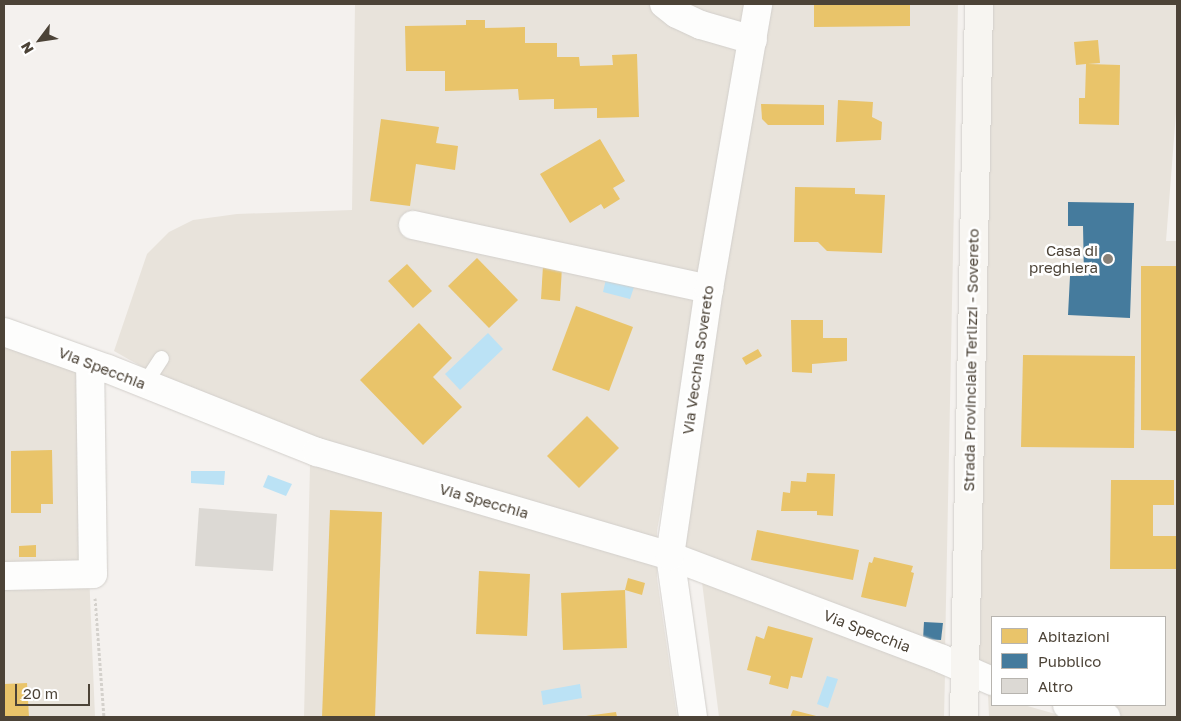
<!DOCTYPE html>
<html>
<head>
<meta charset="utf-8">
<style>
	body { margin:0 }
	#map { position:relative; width:1181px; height:721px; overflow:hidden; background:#f4f1ee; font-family:"Golos Text",sans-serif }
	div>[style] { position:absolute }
	.residential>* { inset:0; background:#e8e3db }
	.water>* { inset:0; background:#bbe2f5 }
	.homes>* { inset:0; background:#e9c46a }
	.public>* { inset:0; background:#457b9d }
	.building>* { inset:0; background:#dcd9d4 }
	.path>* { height:3px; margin-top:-1.5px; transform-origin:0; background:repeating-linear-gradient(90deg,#d4d1cc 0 2.5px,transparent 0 5px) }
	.roads { filter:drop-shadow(0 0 1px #d2cfcb) drop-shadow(0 0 1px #d2cfcb) }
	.service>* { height:15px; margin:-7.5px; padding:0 7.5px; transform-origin:7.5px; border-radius:7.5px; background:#fdfdfc }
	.minor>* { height:28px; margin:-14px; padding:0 14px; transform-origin:14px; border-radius:14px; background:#fdfdfc }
	.secondary>* { height:28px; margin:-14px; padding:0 14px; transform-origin:14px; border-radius:14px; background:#f7f5f1 }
	.dots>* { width:14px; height:14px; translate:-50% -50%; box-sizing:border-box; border:2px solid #fff; border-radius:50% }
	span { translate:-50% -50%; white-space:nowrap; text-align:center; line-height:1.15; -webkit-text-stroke:5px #fff; paint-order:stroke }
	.poi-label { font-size:15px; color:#4c4337 }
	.right { translate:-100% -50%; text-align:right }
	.street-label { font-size:15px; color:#4c4337 }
	.frame { position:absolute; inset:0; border:5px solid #4c4337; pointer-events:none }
	.legend { position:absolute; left:991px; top:616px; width:175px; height:90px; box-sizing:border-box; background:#fff; border:1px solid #b7b4af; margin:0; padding:6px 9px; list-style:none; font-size:15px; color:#4c4337 }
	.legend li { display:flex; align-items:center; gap:10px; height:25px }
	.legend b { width:25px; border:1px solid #b7b4af }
	.north { position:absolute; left:15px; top:15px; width:50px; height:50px; -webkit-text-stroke:4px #fff; paint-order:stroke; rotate:239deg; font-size:14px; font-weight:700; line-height:20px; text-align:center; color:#4c4337 }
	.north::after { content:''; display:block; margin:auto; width:18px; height:22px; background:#4c4337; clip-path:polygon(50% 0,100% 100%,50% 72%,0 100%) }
	.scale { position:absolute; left:15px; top:684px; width:75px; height:22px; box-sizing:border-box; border:2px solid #4c4337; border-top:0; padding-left:6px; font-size:15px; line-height:18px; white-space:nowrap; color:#4c4337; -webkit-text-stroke:4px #fff; paint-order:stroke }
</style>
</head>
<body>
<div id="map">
	<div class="residential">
		<div style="clip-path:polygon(355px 4px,751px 4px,657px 531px,657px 578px,677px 717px,304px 717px,310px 465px,307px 460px,114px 351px,147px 254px,169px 232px,193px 220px,237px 214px,352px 210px)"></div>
		<div style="clip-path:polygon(766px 4px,958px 4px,945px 651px,677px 545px)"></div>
		<div style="clip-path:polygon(979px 4px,1177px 4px,1177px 100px,1166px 241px,1177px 241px,1177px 717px,1106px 717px,1067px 705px,1165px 705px,1165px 617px,992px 617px,992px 681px,965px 669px)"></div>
		<div style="clip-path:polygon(4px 332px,77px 359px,81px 379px,95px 717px,4px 717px)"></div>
		<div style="clip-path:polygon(702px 582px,945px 674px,944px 717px,719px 717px)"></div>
		<div style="clip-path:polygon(988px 694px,992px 695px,992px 705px,1024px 705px,1066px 717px,989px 717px)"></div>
	</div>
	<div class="water">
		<div style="clip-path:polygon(606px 279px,634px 287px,630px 299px,603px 292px)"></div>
		<div style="clip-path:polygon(488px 333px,503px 349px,460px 390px,445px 374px)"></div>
		<div style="clip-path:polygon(191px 471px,225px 471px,224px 485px,191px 483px)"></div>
		<div style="clip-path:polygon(268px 475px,292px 484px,286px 496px,263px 487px)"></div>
		<div style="clip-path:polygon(827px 676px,838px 679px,828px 708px,817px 704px)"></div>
		<div style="clip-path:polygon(580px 684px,582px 698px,543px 705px,541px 691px)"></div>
	</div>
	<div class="homes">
		<div style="clip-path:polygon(814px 4px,910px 4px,910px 26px,814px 27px)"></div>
		<div style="clip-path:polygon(466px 20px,485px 20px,485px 28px,525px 27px,525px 43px,557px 43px,557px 57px,579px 57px,580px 66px,613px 65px,612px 55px,637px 54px,639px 117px,597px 118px,597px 108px,554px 109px,554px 99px,519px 100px,518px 89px,445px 91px,445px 71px,406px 71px,405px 26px,466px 25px)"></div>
		<div style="clip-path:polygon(1098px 40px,1100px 63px,1088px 64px,1120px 65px,1119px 125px,1079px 124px,1079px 98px,1085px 98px,1086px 64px,1076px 65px,1074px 42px)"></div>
		<div style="clip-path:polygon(838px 100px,873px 102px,872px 117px,882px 122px,881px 140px,836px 142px)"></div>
		<div style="clip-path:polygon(761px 104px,824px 105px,824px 125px,768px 125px,762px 119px)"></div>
		<div style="clip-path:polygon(381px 119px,439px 127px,436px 143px,458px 146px,455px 170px,416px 164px,410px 206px,370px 201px)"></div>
		<div style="clip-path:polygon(600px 139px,625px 181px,613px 188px,620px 199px,604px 209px,601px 204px,570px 223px,540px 174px)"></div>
		<div style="clip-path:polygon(795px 187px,855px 188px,855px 194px,885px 195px,882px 253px,827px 251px,818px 242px,794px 242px)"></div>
		<div style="clip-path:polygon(477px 258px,518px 300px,489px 328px,448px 286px)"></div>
		<div style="clip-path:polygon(407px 264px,432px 291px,413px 308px,388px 281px)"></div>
		<div style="clip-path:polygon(543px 266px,562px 267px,560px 301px,541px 299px)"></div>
		<div style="clip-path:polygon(1141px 266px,1177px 266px,1177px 431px,1141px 430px)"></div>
		<div style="clip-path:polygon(576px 306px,633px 327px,609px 391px,552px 370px)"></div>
		<div style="clip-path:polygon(791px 320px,823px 320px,823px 338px,847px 338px,847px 361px,812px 364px,812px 373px,792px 372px)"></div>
		<div style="clip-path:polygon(419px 323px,452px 358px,433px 377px,462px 407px,423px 445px,360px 380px)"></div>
		<div style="clip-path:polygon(758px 349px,762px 356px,746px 365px,742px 358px)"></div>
		<div style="clip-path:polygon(1023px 355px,1135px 356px,1134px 448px,1021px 447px)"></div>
		<div style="clip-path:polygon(587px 416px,619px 448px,579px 488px,547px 456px)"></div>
		<div style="clip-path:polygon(52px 450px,53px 504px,41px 504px,41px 513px,11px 513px,11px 451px)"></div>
		<div style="clip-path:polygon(807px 473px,835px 474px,833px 516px,817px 515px,817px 511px,781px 511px,783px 492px,790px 493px,791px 481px,806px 482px)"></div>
		<div style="clip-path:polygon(1111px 480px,1174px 480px,1174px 505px,1153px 505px,1153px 536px,1176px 536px,1176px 569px,1110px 569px)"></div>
		<div style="clip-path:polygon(330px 510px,382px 512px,375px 717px,322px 717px)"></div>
		<div style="clip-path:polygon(757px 530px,859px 550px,853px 580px,751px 560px)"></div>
		<div style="clip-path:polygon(36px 545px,36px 557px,19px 557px,19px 546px)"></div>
		<div style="clip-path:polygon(874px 557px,913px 566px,911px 572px,914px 573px,906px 607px,861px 597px,869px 562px,872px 563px)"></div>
		<div style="clip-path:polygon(479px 571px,530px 574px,527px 636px,476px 634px)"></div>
		<div style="clip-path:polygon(628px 578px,645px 583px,642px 595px,625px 590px)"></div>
		<div style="clip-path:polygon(625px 590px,627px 648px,563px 650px,561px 593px)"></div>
		<div style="clip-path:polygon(768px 626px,813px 638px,802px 678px,791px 676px,788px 689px,769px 684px,771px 676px,747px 670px,756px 636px,764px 639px)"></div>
		<div style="clip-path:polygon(27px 683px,29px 717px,4px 717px,4px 684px)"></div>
		<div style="clip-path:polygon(793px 710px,820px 717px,790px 717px)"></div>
		<div style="clip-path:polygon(616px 712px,617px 717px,586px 717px,586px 716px)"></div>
	</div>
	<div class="public">
		<div style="clip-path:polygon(1068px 202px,1134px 203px,1130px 318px,1068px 315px,1070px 276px,1084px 276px,1083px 226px,1068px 226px)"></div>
		<div style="clip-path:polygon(924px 622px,943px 623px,941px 640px,923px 639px)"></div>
	</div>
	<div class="building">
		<div style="clip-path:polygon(199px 508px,277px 514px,273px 571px,195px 566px)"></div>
	</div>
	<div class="path">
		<div style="left:95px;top:598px;width:119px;rotate:85.7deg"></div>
	</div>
	<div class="roads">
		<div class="service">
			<div style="left:144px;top:384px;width:31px;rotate:-57deg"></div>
		</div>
		<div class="minor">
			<div style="left:664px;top:4px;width:16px;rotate:38deg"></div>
			<div style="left:677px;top:14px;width:26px;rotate:25deg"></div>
			<div style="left:701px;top:25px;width:54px;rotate:16.1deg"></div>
			<div style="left:413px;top:225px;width:303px;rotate:12.2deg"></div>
			<div style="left:4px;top:332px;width:110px;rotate:19.6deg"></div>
			<div style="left:108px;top:369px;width:225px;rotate:21.7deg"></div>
			<div style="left:317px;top:452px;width:368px;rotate:16.4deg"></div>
			<div style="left:670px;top:556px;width:291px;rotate:20.7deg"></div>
			<div style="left:942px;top:659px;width:55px;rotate:23.7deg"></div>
			<div style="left:4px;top:576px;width:89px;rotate:-1.3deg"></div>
			<div style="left:93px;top:574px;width:209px;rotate:-90.8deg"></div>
			<div style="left:1067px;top:705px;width:41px;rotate:17.1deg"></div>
			<div style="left:693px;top:717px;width:163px;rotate:-98.1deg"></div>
			<div style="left:670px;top:556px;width:270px;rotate:-81.7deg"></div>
			<div style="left:709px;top:289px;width:289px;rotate:-80.2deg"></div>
		</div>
		<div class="secondary">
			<div style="left:964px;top:717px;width:713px;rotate:-88.79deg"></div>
		</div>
	</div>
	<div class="dots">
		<div style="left:1108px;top:259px;background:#878077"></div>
	</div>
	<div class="poi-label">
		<span class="right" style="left:1098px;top:259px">Casa di<br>preghiera</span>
	</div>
	<div class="street-label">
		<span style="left:698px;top:360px;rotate:-82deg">Via Vecchia Sovereto</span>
		<span style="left:971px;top:360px;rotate:-89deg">Strada Provinciale Terlizzi - Sovereto</span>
		<span style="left:102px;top:368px;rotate:21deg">Via Specchia</span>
		<span style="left:484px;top:501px;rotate:16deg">Via Specchia</span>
		<span style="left:867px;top:631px;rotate:21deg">Via Specchia</span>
	</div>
	<div class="frame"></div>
	<ul class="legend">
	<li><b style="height:14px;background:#e9c46a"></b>Abitazioni</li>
	<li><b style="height:14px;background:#457b9d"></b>Pubblico</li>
	<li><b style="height:14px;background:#dcd9d4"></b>Altro</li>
	</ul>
	<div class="north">N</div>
	<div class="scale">20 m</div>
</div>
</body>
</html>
